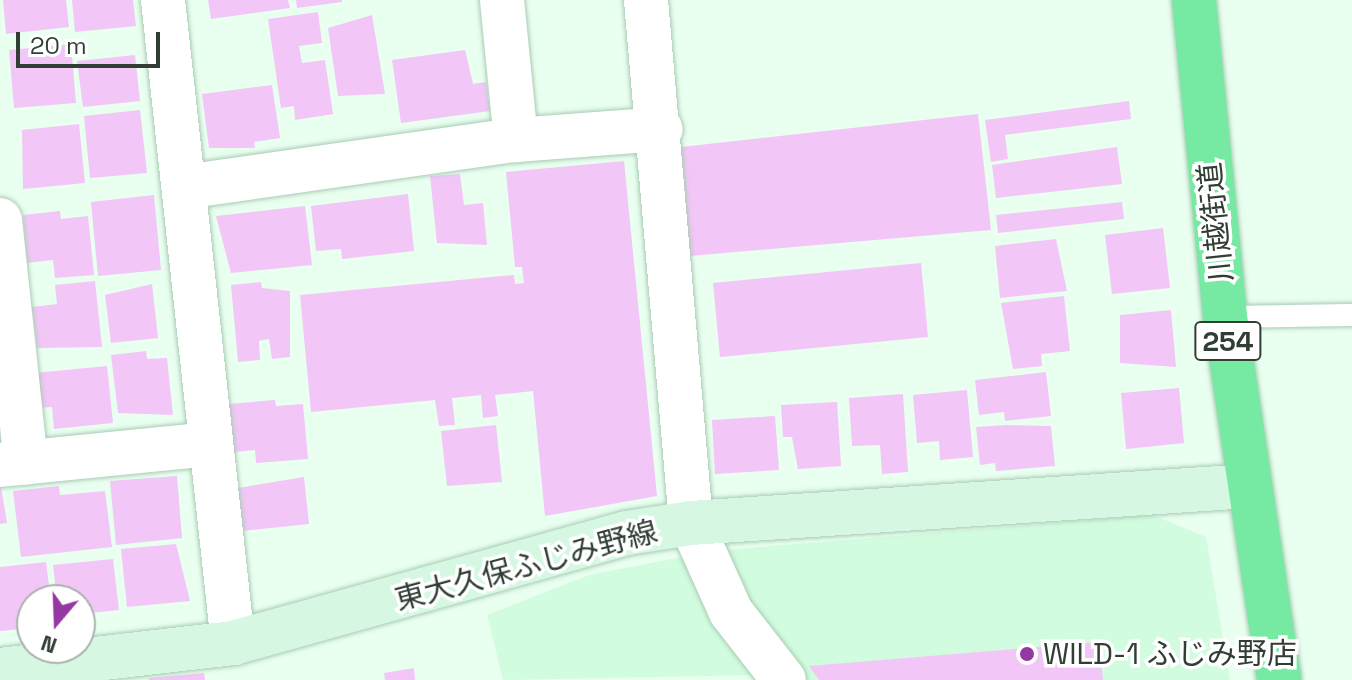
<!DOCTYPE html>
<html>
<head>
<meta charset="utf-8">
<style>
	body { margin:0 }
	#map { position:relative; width:1352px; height:680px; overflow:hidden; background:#e9fff0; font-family:"Space Grotesk","Noto Sans JP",sans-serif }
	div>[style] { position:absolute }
	.built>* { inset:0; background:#d1fcdf }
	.building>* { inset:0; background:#f3c6f8 }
	.roads { filter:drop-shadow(0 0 2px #a9ccb4) drop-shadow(0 0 2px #a9ccb4) }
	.lane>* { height:22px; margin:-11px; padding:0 11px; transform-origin:11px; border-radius:11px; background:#fff }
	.street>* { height:44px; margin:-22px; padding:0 22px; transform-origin:22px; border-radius:22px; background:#fff }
	.secondary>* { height:44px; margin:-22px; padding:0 22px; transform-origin:22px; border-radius:22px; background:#d6f8e3 }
	.highway>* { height:44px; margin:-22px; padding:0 22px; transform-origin:22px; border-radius:22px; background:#76e9a3 }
	.dots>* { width:22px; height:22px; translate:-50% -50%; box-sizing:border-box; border:4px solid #fff; border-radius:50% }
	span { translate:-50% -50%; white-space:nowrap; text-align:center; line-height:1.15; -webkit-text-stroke:7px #fff; paint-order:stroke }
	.shield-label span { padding:2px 6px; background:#fff; border:2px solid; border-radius:6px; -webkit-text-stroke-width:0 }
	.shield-label { font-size:28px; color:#303e34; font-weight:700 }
	.street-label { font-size:30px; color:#303e34 }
	.poi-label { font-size:30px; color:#303e34 }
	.left { translate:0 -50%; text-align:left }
	.north { position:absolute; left:16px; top:584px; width:80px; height:80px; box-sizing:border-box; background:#fff; border:2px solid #acb2ae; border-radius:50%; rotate:199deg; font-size:22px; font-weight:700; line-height:32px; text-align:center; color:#303e34 }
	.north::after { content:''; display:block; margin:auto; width:28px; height:36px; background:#9638a2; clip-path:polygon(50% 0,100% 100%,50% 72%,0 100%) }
	.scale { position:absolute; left:16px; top:32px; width:144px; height:36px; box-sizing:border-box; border:4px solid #303e34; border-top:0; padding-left:10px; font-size:24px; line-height:28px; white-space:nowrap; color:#303e34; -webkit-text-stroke:6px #fff; paint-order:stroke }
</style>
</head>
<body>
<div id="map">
	<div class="built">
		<div style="clip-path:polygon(1153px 515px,1206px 537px,1230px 680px,805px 680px,743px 601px,723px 550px)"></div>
		<div style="clip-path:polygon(693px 555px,757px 675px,503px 680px,487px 615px,589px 575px)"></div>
	</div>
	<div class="building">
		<div style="clip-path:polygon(3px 0,66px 0,69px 27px,6px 34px)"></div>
		<div style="clip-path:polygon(72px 0,133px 0,136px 26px,75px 32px)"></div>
		<div style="clip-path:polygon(208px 0,288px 0,290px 8px,211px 19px)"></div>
		<div style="clip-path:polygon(296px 0,342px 0,342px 2px,297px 8px)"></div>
		<div style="clip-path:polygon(318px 12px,322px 43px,299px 46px,302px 63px,325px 60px,333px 114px,295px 120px,294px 106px,281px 108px,268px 19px)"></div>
		<div style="clip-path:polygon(372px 15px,385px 94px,338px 96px,328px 28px)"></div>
		<div style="clip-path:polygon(71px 44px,76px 103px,14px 108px,9px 50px)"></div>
		<div style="clip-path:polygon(465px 50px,473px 84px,486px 82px,490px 111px,401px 123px,392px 60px)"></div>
		<div style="clip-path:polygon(135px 55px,140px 101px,83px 107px,77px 61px)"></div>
		<div style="clip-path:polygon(272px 85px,280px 138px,254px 142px,255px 148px,209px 148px,202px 94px)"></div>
		<div style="clip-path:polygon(1129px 101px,1131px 119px,1005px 135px,1008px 159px,991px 162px,985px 120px)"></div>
		<div style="clip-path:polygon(140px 110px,147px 173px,90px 178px,84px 116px)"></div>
		<div style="clip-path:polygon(978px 114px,991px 230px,690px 256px,681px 147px)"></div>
		<div style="clip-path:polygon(79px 124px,85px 183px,23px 189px,22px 130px)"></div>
		<div style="clip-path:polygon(1117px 147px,1122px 184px,996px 198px,992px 165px)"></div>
		<div style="clip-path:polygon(624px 161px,657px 496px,545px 516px,533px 391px,495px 395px,498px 416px,483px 418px,481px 395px,452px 398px,455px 425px,439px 426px,435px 400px,311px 412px,300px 295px,514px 275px,515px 284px,524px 283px,522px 267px,515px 267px,506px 172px)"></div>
		<div style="clip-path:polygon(460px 174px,464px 205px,483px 203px,487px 245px,437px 243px,430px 176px)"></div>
		<div style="clip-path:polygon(408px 194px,414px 251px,342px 259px,341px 249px,316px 251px,311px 206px)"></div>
		<div style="clip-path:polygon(154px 195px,161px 270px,98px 276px,91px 202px)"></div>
		<div style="clip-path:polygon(1122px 202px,1124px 219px,998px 233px,996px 215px)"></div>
		<div style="clip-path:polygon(305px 206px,312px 265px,231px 273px,216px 216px)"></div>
		<div style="clip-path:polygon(60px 211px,61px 219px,88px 216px,94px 275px,55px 278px,53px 260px,27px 263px,23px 215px)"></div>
		<div style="clip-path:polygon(1163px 228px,1170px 288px,1112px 294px,1105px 235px)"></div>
		<div style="clip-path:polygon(1056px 239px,1067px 291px,1000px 298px,995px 246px)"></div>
		<div style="clip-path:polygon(921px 263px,928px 337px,720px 357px,713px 283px)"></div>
		<div style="clip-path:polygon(95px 281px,102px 347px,37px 348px,32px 307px,57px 304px,55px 285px)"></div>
		<div style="clip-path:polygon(261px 282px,262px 288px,290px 291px,290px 357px,272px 359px,269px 339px,259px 341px,260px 360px,238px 362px,231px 285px)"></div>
		<div style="clip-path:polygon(152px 284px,158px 338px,111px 343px,105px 295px)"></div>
		<div style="clip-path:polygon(1064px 296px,1070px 351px,1041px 354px,1042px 366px,1013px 369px,1001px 303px)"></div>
		<div style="clip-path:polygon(1171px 310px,1176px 367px,1120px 363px,1120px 315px)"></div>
		<div style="clip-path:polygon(146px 351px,147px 359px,167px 358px,173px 415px,118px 413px,111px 355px)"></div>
		<div style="clip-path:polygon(107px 366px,113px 423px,54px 429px,52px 407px,38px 408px,35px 373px)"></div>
		<div style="clip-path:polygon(1046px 372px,1051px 416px,1005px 421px,1004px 412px,979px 415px,975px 380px)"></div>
		<div style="clip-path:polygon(1179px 388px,1184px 443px,1126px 449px,1121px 393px)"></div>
		<div style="clip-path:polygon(967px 390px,973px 457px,940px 460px,939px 441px,917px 443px,913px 395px)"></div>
		<div style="clip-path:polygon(903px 394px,908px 472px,882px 474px,880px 445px,852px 446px,849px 398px)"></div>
		<div style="clip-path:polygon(275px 400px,276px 406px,303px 404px,308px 459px,256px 463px,255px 450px,234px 452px,229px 404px)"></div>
		<div style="clip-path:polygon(837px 402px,841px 466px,798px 469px,792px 437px,783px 437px,781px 405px)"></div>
		<div style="clip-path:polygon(775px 416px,779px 470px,715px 474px,712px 420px)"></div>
		<div style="clip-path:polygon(496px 425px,502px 482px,447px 486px,441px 431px)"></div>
		<div style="clip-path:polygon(1006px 425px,1051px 426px,1055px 466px,996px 471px,995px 463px,980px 465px,976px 427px)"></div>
		<div style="clip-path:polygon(177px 476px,182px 538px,116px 545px,110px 481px)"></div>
		<div style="clip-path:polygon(304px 477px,309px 524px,242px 531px,238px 488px)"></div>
		<div style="clip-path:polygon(0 481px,7px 523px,0 524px)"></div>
		<div style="clip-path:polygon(59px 486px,60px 495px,105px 491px,112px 547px,21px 557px,13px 491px)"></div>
		<div style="clip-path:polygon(176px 544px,190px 601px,127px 607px,121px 549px)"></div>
		<div style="clip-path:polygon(113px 559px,119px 610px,80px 614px,80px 600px,57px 600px,53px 565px)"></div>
		<div style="clip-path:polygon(46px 562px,51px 600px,32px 600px,32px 628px,0 631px,0 567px)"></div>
		<div style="clip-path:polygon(1099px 642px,1103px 680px,819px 680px,809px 666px)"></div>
		<div style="clip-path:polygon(414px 668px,415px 680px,385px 680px,384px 673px)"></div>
		<div style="clip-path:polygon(204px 673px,205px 680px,149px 680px,149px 678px)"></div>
	</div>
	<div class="roads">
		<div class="lane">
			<div style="left:1225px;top:317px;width:127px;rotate:-0.9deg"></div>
		</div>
		<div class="street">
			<div style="left:163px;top:0;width:647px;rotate:83.79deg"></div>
			<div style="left:502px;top:0;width:141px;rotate:84.3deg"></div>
			<div style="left:646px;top:0;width:525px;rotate:85.08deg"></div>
			<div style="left:691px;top:523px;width:98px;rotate:65.8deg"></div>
			<div style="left:731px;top:612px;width:86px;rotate:52.1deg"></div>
			<div style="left:184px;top:187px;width:335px;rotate:-8.1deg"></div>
			<div style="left:516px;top:140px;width:145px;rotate:-4.3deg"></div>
			<div style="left:0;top:220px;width:244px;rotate:83.9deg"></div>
			<div style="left:0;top:465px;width:211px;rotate:-5.7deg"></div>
		</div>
		<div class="secondary">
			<div style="left:0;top:670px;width:235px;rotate:-6.6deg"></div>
			<div style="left:233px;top:643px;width:409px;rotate:-15.6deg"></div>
			<div style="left:627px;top:533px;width:65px;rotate:-8.9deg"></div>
			<div style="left:691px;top:523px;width:560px;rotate:-3.79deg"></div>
		</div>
		<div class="highway">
			<div style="left:1194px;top:0;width:319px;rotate:84.4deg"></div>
			<div style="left:1225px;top:317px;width:367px;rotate:81.5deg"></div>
		</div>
	</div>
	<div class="dots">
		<div style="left:1027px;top:654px;background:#9638a2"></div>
	</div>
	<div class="shield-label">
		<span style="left:1228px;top:341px">254</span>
	</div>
	<div class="street-label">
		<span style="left:1216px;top:222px;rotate:-96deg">川越街道</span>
		<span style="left:526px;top:566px;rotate:-15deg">東大久保ふじみ野線</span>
	</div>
	<div class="poi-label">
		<span class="left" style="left:1043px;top:654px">WILD-1 ふじみ野店</span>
	</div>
	<div class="north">N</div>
	<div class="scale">20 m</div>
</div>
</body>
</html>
